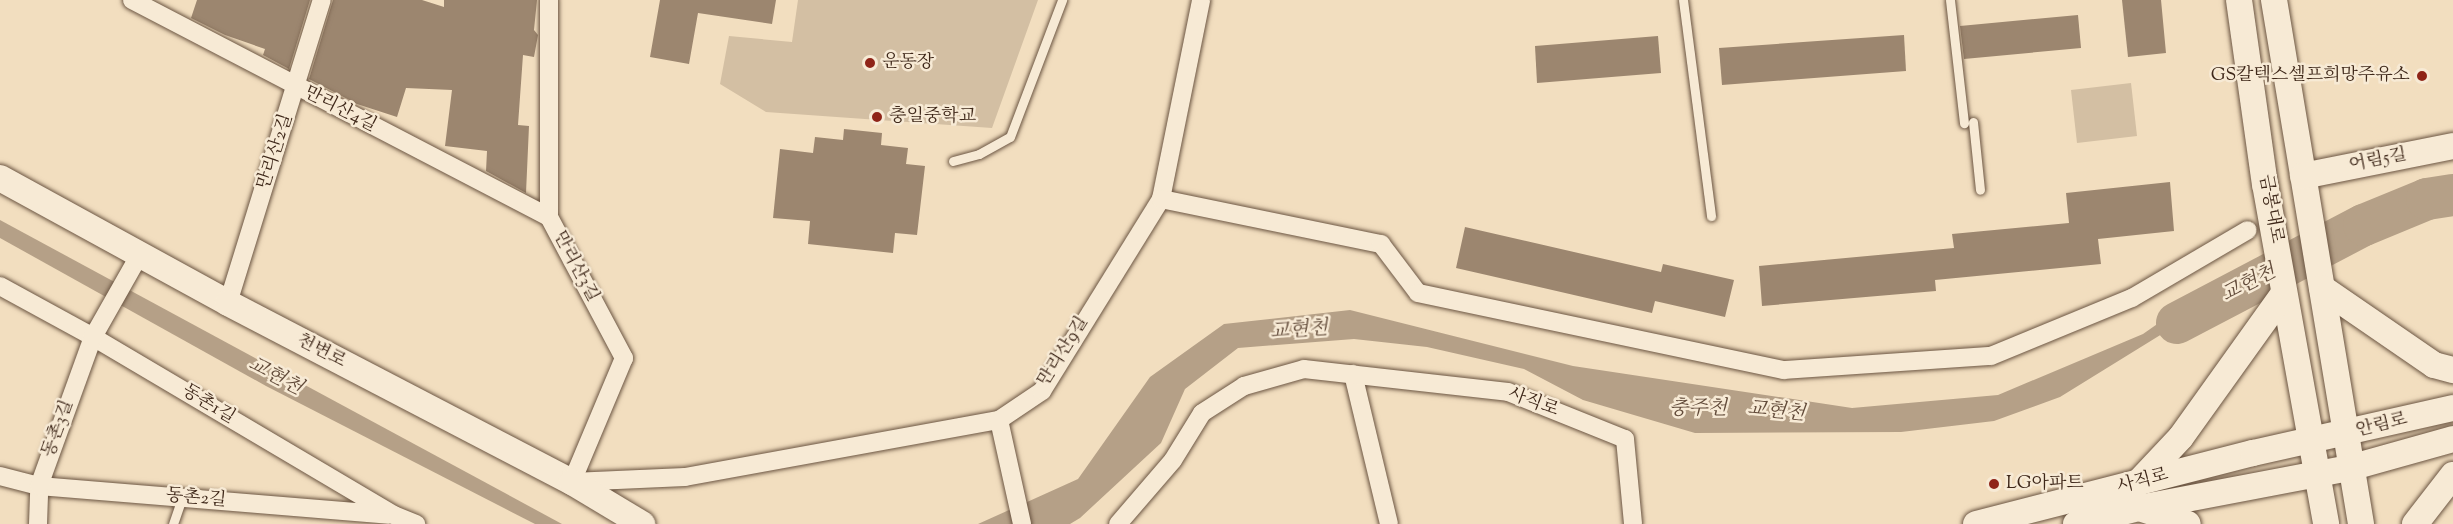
<!DOCTYPE html>
<html>
<head>
<meta charset="utf-8">
<style>
	body { margin:0 }
	#map { position:relative; width:2453px; height:524px; overflow:hidden; background:#f2debf; font-family:"Sorts Mill Goudy","Noto Serif KR",serif }
	div>[style] { position:absolute }
	.green>* { inset:0; background:#d3bfa3 }
	.water>* { inset:0; background:#b5a087 }
	.river>* { height:42px; margin:-21px; padding:0 21px; transform-origin:21px; border-radius:21px; background:#b5a087 }
	.building>* { inset:0; background:#9c866f }
	.roads { filter:drop-shadow(0 0 2px #6b5542) drop-shadow(0 0 2px #6b5542) }
	.lane>* { height:9px; margin:-4.5px; padding:0 4.5px; transform-origin:4.5px; border-radius:4.5px; background:#f7ead5 }
	.street>* { height:18px; margin:-9px; padding:0 9px; transform-origin:9px; border-radius:9px; background:#f7ead5 }
	.secondary>* { height:26px; margin:-13px; padding:0 13px; transform-origin:13px; border-radius:13px; background:#f7ead5 }
	.dots>* { width:16px; height:16px; translate:-50% -50%; box-sizing:border-box; border:3px solid #f7ead5; border-radius:50% }
	span { translate:-50% -50%; white-space:nowrap; text-align:center; line-height:1.15; -webkit-text-stroke:5px #f7ead5; paint-order:stroke }
	.poi-label { font-size:18px; color:#3e2719 }
	.left { translate:0 -50%; text-align:left }
	.right { translate:-100% -50%; text-align:right }
	.street-label { font-size:18px; color:#3e2719 }
	.water-label { font-size:20px; color:#624b3a; font-style:italic }
</style>
</head>
<body>
<div id="map">
	<div class="green">
		<div style="clip-path:polygon(798px 0,1038px 0,992px 128px,766px 112px,720px 84px,729px 36px,792px 42px)"></div>
		<div style="clip-path:polygon(2131px 83px,2137px 136px,2077px 143px,2071px 90px)"></div>
	</div>
	<div class="water">
		<div style="clip-path:polygon(0 220px,562px 524px,535px 524px,266px 386px,0 238px)"></div>
		<div style="clip-path:polygon(2236px 269px,2225px 304px,2183px 321px,2060px 397px,1994px 421px,1901px 432px,1695px 433px,1583px 400px,1524px 369px,1427px 347px,1354px 339px,1238px 348px,1185px 389px,1161px 443px,1080px 518px,1070px 524px,978px 524px,1078px 479px,1150px 377px,1224px 324px,1350px 310px,1573px 366px,1852px 408px,1998px 395px,2143px 334px)"></div>
	</div>
	<div class="river">
		<div style="left:2177px;top:323px;width:211px;rotate:-27.7deg"></div>
		<div style="left:2364px;top:225px;width:68px;rotate:-22.4deg"></div>
		<div style="left:2427px;top:199px;width:26px;rotate:-9deg"></div>
	</div>
	<div class="building">
		<div style="clip-path:polygon(197px 0,310px 0,289px 69px,263px 55px,265px 49px,225px 35px,191px 18px)"></div>
		<div style="clip-path:polygon(333px 0,422px 0,444px 7px,444px 0,537px 0,534px 30px,538px 35px,534px 57px,523px 55px,518px 125px,529px 126px,526px 193px,486px 171px,487px 151px,445px 146px,452px 90px,406px 88px,397px 117px,357px 104px,309px 79px)"></div>
		<div style="clip-path:polygon(660px 0,776px 0,772px 24px,698px 13px,689px 64px,650px 57px)"></div>
		<div style="clip-path:polygon(2122px 0,2161px 0,2166px 53px,2128px 57px)"></div>
		<div style="clip-path:polygon(2078px 15px,2081px 48px,1964px 59px,1960px 26px)"></div>
		<div style="clip-path:polygon(1904px 35px,1906px 71px,1722px 85px,1719px 48px)"></div>
		<div style="clip-path:polygon(1658px 36px,1661px 73px,1537px 83px,1535px 46px)"></div>
		<div style="clip-path:polygon(844px 129px,882px 133px,881px 145px,908px 148px,906px 164px,925px 166px,917px 235px,895px 233px,893px 253px,808px 244px,810px 221px,773px 218px,780px 149px,813px 153px,815px 137px,843px 140px)"></div>
		<div style="clip-path:polygon(2170px 182px,2174px 231px,2098px 239px,2101px 264px,1935px 280px,1936px 291px,1762px 306px,1759px 266px,1954px 248px,1952px 234px,2069px 223px,2066px 193px)"></div>
		<div style="clip-path:polygon(1465px 227px,1661px 272px,1663px 264px,1734px 280px,1725px 317px,1655px 301px,1652px 313px,1456px 268px)"></div>
	</div>
	<div class="roads">
		<div class="lane">
			<div style="left:1683px;top:0;width:218px;rotate:82.6deg"></div>
			<div style="left:1950px;top:0;width:124px;rotate:83.5deg"></div>
			<div style="left:1973px;top:122px;width:68px;rotate:84.1deg"></div>
			<div style="left:953px;top:161px;width:27px;rotate:-15deg"></div>
			<div style="left:979px;top:154px;width:35px;rotate:-29deg"></div>
			<div style="left:1010px;top:137px;width:147px;rotate:-69.2deg"></div>
			<div style="left:173px;top:524px;width:28px;rotate:-71deg"></div>
		</div>
		<div class="street">
			<div style="left:132px;top:0;width:470px;rotate:27.5deg"></div>
			<div style="left:549px;top:0;width:217px;rotate:90deg"></div>
			<div style="left:549px;top:217px;width:160px;rotate:62deg"></div>
			<div style="left:624px;top:358px;width:134px;rotate:112.8deg"></div>
			<div style="left:572px;top:482px;width:113px;rotate:-2.5deg"></div>
			<div style="left:685px;top:477px;width:319px;rotate:-10.3deg"></div>
			<div style="left:999px;top:420px;width:52px;rotate:-34deg"></div>
			<div style="left:1042px;top:391px;width:226px;rotate:-58.2deg"></div>
			<div style="left:1161px;top:199px;width:203px;rotate:-78.6deg"></div>
			<div style="left:1161px;top:199px;width:225px;rotate:11.6deg"></div>
			<div style="left:1381px;top:244px;width:61px;rotate:52.9deg"></div>
			<div style="left:1418px;top:293px;width:374px;rotate:11.9deg"></div>
			<div style="left:1784px;top:370px;width:207px;rotate:-3.9deg"></div>
			<div style="left:1991px;top:356px;width:152px;rotate:-22.4deg"></div>
			<div style="left:2132px;top:298px;width:134px;rotate:-30.4deg"></div>
			<div style="left:0;top:286px;width:106px;rotate:28.7deg"></div>
			<div style="left:93px;top:337px;width:350px;rotate:30.6deg"></div>
			<div style="left:394px;top:515px;width:24px;rotate:22deg"></div>
			<div style="left:228px;top:303px;width:317px;rotate:-72.8deg"></div>
			<div style="left:1353px;top:374px;width:154px;rotate:76.5deg"></div>
			<div style="left:999px;top:420px;width:107px;rotate:77.5deg"></div>
			<div style="left:0;top:476px;width:40px;rotate:14.4deg"></div>
			<div style="left:39px;top:486px;width:351px;rotate:4.7deg"></div>
			<div style="left:38px;top:524px;width:38px;rotate:-88deg"></div>
			<div style="left:39px;top:486px;width:158px;rotate:-70.1deg"></div>
			<div style="left:93px;top:337px;width:95px;rotate:-60.5deg"></div>
			<div style="left:1118px;top:524px;width:84px;rotate:-49.3deg"></div>
			<div style="left:1173px;top:460px;width:55px;rotate:-58.3deg"></div>
			<div style="left:1202px;top:413px;width:50px;rotate:-32.7deg"></div>
			<div style="left:1244px;top:386px;width:62px;rotate:-15.8deg"></div>
			<div style="left:1304px;top:369px;width:205px;rotate:6.4deg"></div>
			<div style="left:1508px;top:392px;width:126px;rotate:21.9deg"></div>
			<div style="left:1625px;top:439px;width:85px;rotate:84.6deg"></div>
		</div>
		<div class="secondary">
			<div style="left:2239px;top:0;width:186px;rotate:82deg"></div>
			<div style="left:2265px;top:184px;width:345px;rotate:79.8deg"></div>
			<div style="left:2274px;top:0;width:531px;rotate:80.57deg"></div>
			<div style="left:2303px;top:176px;width:153px;rotate:-11.3deg"></div>
			<div style="left:0;top:178px;width:260px;rotate:28.7deg"></div>
			<div style="left:228px;top:303px;width:388px;rotate:27.5deg"></div>
			<div style="left:572px;top:482px;width:82px;rotate:31deg"></div>
			<div style="left:2322px;top:288px;width:136px;rotate:34.5deg"></div>
			<div style="left:2434px;top:365px;width:20px;rotate:15deg"></div>
			<div style="left:2137px;top:484px;width:64px;rotate:-46.9deg"></div>
			<div style="left:2181px;top:437px;width:177px;rotate:-54.4deg"></div>
			<div style="left:2142px;top:509px;width:48px;rotate:18.1deg"></div>
			<div style="left:1976px;top:524px;width:286px;rotate:-14.4deg"></div>
			<div style="left:2253px;top:453px;width:205px;rotate:-12.7deg"></div>
			<div style="left:2076px;top:524px;width:65px;rotate:-14.3deg"></div>
			<div style="left:2139px;top:508px;width:218px;rotate:-10.8deg"></div>
			<div style="left:2353px;top:467px;width:104px;rotate:-15.6deg"></div>
			<div style="left:2415px;top:524px;width:62px;rotate:-52.2deg"></div>
		</div>
	</div>
	<div class="dots">
		<div style="left:870px;top:63px;background:#8f2418"></div>
		<div style="left:2422px;top:76px;background:#8f2418"></div>
		<div style="left:877px;top:117px;background:#8f2418"></div>
		<div style="left:1994px;top:484px;background:#8f2418"></div>
	</div>
	<div class="poi-label">
		<span class="left" style="left:882px;top:63px">운동장</span>
		<span class="right" style="left:2410px;top:76px">GS칼텍스셀프희망주유소</span>
		<span class="left" style="left:889px;top:117px">충일중학교</span>
		<span class="left" style="left:2006px;top:484px">LG아파트</span>
	</div>
	<div class="street-label">
		<span style="left:340px;top:110px;rotate:27deg">만리산4길</span>
		<span style="left:276px;top:152px;rotate:-72deg">만리산2길</span>
		<span style="left:2378px;top:161px;rotate:-11deg">어림5길</span>
		<span style="left:2270px;top:209px;rotate:80deg">금봉대로</span>
		<span style="left:575px;top:267px;rotate:62deg">만리산3길</span>
		<span style="left:321px;top:352px;rotate:27deg">천변로</span>
		<span style="left:1064px;top:352px;rotate:-58deg">만리산9길</span>
		<span style="left:1533px;top:403px;rotate:20deg">사직로</span>
		<span style="left:208px;top:405px;rotate:31deg">동촌1길</span>
		<span style="left:2382px;top:426px;rotate:-14deg">안림로</span>
		<span style="left:59px;top:429px;rotate:-70deg">동촌3길</span>
		<span style="left:2143px;top:482px;rotate:-15deg">사직로</span>
		<span style="left:196px;top:499px;rotate:5deg">동촌2길</span>
	</div>
	<div class="water-label">
		<span style="left:2249px;top:284px;rotate:-27deg">교현천</span>
		<span style="left:1299px;top:331px;rotate:-4deg">교현천</span>
		<span style="left:275px;top:377px;rotate:28deg">교현천</span>
		<span style="left:1698px;top:409px">충주천</span>
		<span style="left:1776px;top:412px;rotate:6deg">교현천</span>
	</div>
</div>
</body>
</html>
